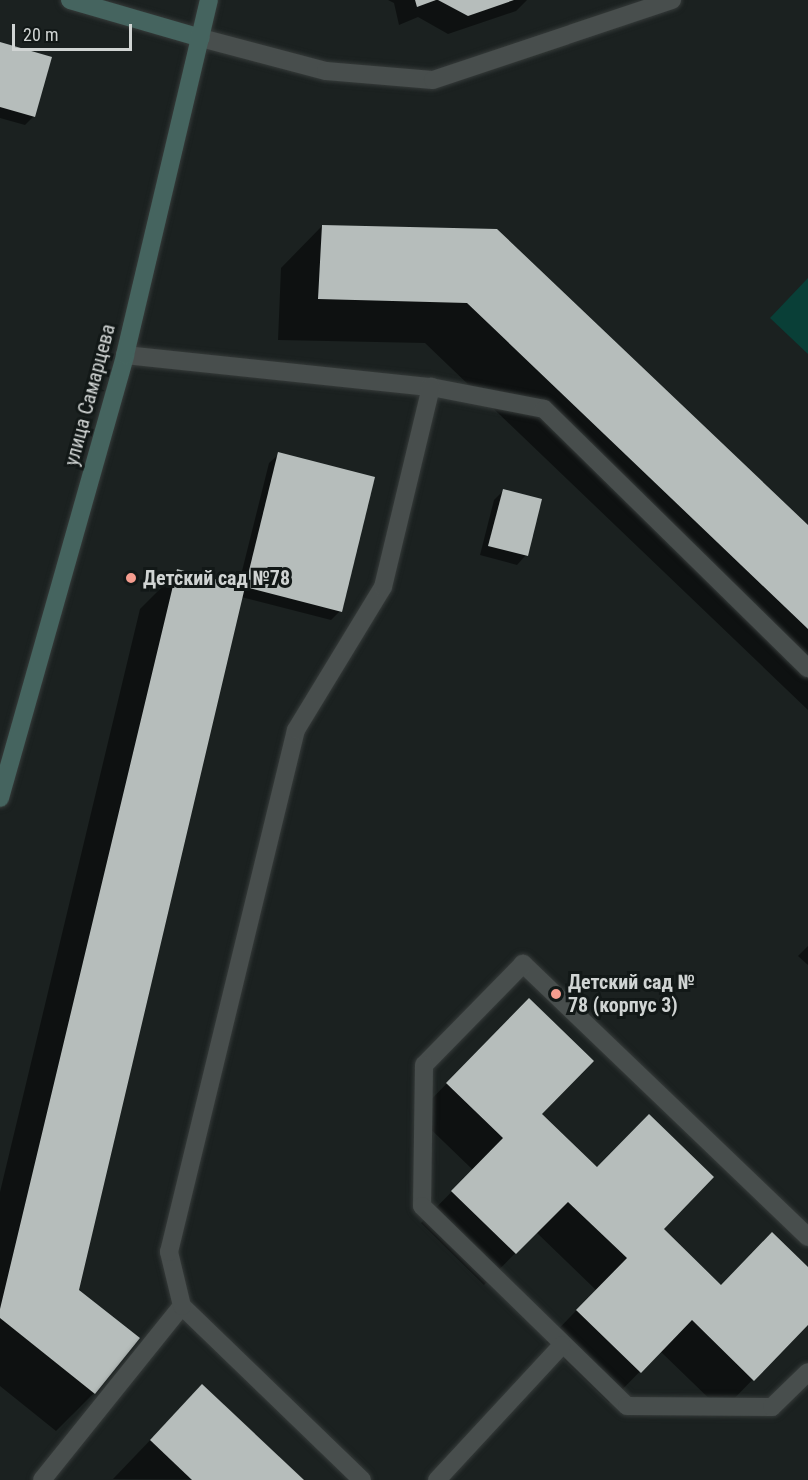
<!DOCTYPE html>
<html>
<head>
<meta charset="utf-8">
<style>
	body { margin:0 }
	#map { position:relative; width:808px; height:1480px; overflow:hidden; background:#1b2120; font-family:"Roboto Condensed",sans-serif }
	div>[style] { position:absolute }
	.green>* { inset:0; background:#093f37 }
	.shadow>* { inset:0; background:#0007 }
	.building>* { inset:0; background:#b6bdbb }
	.roads { filter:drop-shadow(0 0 2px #363b3a) drop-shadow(0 0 2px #363b3a) }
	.lane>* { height:18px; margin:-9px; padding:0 9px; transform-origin:9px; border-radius:9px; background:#484e4d }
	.secondary>* { height:18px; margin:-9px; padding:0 9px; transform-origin:9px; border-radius:9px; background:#45645f }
	.dots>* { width:16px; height:16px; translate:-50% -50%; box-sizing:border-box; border:3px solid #121817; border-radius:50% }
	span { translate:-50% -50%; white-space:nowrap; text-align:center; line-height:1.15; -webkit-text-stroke:6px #121817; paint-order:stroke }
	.street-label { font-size:20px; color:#d0d4d3 }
	.poi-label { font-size:20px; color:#d0d4d3; font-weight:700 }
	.left { translate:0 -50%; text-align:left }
	.scale { position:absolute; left:12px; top:24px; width:120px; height:27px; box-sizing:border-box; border:3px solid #d0d4d3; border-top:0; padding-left:8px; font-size:18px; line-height:21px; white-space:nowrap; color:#d0d4d3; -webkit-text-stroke:4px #121817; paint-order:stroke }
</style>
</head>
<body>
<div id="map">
	<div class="green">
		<div style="clip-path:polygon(808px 278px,808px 354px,770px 318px)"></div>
	</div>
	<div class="shadow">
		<div style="clip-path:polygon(388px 0,527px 0,516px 11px,448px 34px,418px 17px,399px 25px,394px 3px)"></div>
		<div style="clip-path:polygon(0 44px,34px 116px,25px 125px,0 118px)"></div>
		<div style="clip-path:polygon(322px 226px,496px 230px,808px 527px,808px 710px,425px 343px,278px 340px,281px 268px)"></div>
		<div style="clip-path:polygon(279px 454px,340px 611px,331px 620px,241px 597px,77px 1290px,138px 1338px,94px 1393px,56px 1431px,0 1386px,0 1192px,140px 609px,178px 571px,238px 587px,269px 463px)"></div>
		<div style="clip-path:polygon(503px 491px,526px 555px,517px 565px,480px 555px,494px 500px)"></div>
		<div style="clip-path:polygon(808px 946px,808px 965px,798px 956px)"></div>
		<div style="clip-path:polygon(498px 1031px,540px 1114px,720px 1286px,808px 1269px,808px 1323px,722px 1411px,660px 1351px,609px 1403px,546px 1342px,596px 1290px,536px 1232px,484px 1285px,421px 1223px,473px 1170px,416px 1115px)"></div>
		<div style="clip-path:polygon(202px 1386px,302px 1480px,113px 1479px)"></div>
	</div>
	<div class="building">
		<div style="clip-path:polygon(415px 0,436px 0,417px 7px)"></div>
		<div style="clip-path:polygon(438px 0,514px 0,468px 16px)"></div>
		<div style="clip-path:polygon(0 42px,52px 57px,35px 117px,0 107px)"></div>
		<div style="clip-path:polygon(322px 225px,497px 229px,808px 525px,808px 629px,467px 303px,318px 299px)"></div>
		<div style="clip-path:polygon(278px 452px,375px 477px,342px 612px,245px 587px)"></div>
		<div style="clip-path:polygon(503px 489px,542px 499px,528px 556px,488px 546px)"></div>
		<div style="clip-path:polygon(177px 569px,245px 587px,79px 1290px,140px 1338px,95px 1394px,0 1318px,0 1309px)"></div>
		<div style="clip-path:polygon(529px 998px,594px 1061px,542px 1114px,597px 1167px,649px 1114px,714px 1177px,664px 1229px,721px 1285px,772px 1232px,808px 1267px,808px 1325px,754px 1381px,692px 1320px,641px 1373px,576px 1310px,627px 1258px,568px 1202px,516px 1254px,451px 1191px,503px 1138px,446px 1083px)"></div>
		<div style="clip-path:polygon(202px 1384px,304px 1480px,192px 1480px,150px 1440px)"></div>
	</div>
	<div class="roads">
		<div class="lane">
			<div style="left:201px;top:38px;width:129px;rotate:14.8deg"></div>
			<div style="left:326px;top:71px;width:107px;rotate:4.8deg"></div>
			<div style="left:433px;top:80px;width:252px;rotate:-18.5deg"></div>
			<div style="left:125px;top:355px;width:308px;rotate:6deg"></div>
			<div style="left:431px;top:387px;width:115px;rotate:11deg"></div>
			<div style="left:544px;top:409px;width:370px;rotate:44.5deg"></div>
			<div style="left:808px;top:1237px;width:395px;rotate:-136.2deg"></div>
			<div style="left:523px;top:964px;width:141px;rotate:134.4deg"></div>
			<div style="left:424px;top:1065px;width:141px;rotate:90.8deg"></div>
			<div style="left:422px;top:1206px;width:286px;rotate:44.3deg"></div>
			<div style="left:627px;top:1406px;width:145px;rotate:0.4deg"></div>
			<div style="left:772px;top:1407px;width:50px;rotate:-44.2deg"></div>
			<div style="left:42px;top:1480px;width:223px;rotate:-51.2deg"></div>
			<div style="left:362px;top:1480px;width:250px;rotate:-136deg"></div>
			<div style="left:182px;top:1306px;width:56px;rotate:-103.5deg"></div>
			<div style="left:169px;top:1252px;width:537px;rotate:-76.33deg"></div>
			<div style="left:296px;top:730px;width:167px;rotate:-58.7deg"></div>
			<div style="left:383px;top:587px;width:206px;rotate:-76.5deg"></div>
			<div style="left:437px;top:1480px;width:184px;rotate:-47.2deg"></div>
		</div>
		<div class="secondary">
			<div style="left:70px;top:0;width:136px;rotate:16.2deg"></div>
			<div style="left:0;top:798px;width:460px;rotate:-74.2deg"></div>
			<div style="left:125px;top:355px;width:365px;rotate:-76.7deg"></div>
		</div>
	</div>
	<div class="dots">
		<div style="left:131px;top:578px;background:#f59d8f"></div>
		<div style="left:556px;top:994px;background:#f59d8f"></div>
	</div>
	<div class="street-label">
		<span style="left:90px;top:395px;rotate:-75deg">улица Самарцева</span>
	</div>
	<div class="poi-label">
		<span class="left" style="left:143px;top:578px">Детский сад №78</span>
		<span class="left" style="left:568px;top:994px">Детский сад №<br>78 (корпус 3)</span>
	</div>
	<div class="scale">20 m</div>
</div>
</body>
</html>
